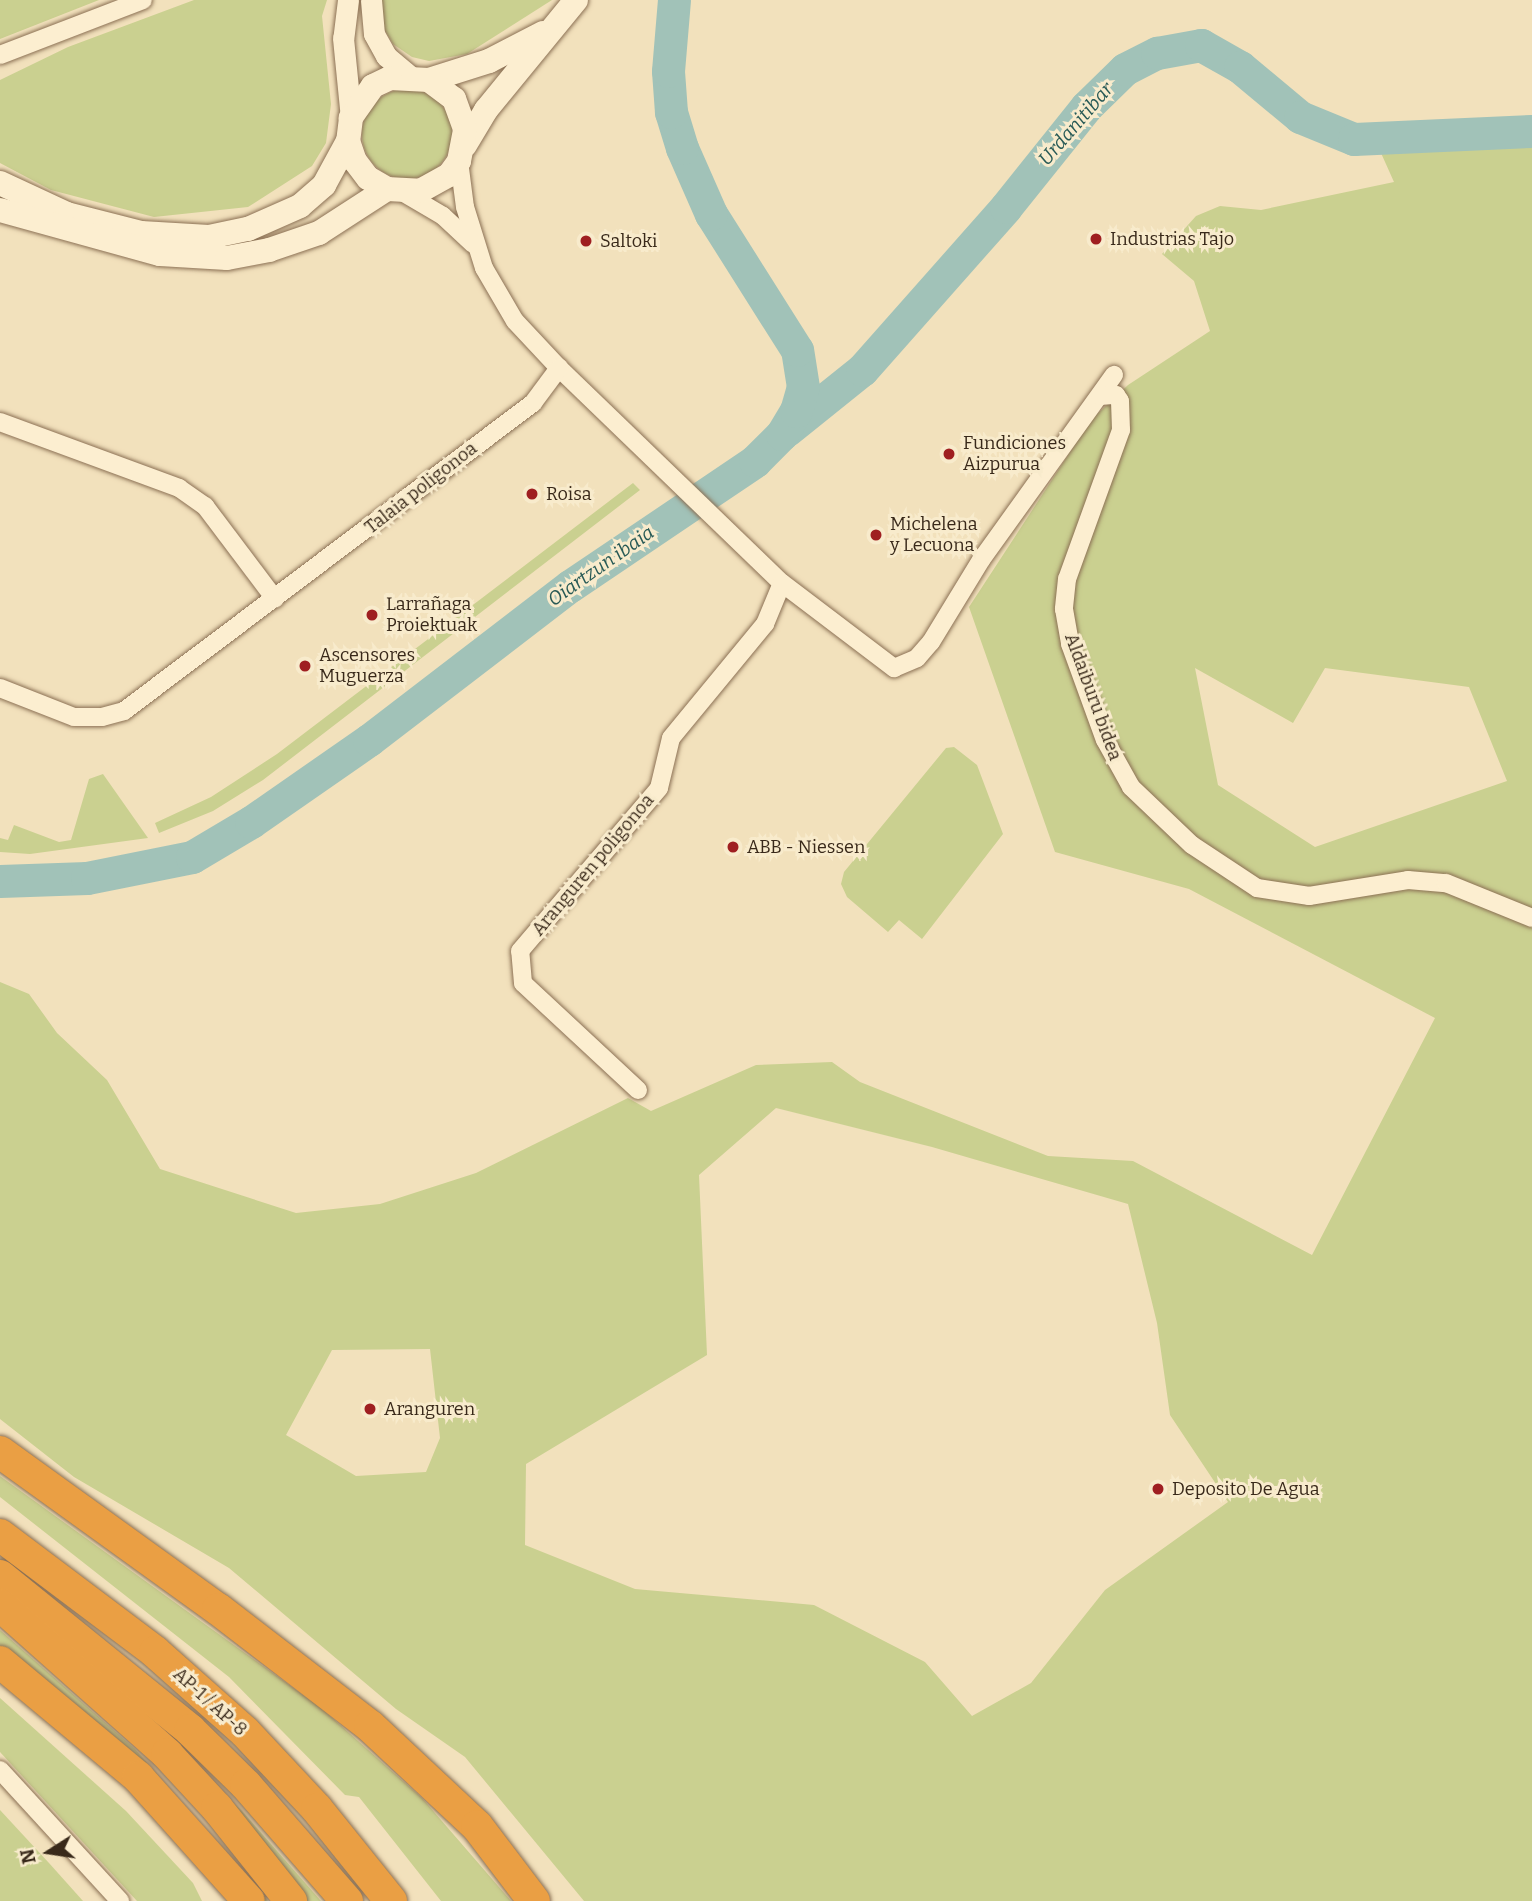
<!DOCTYPE html>
<html>
<head>
<meta charset="utf-8">
<style>
	body { margin:0 }
	#map { position:relative; width:1532px; height:1901px; overflow:hidden; background:#f2e1bc; font-family:Bitter,serif }
	div>[style] { position:absolute }
	.green>* { inset:0; background:#cad090 }
	.round { border-radius:50% }
	.river>* { height:33px; margin:-16.5px; padding:0 16.5px; transform-origin:16.5px; border-radius:16.5px; background:#a1c2b8 }
	.roads { filter:drop-shadow(0 0 2px #8b7054) drop-shadow(0 0 2px #8b7054) }
	.minor>* { height:18px; margin:-9px; padding:0 9px; transform-origin:9px; border-radius:9px; background:#fceed0 }
	.tertiary>* { height:21px; margin:-10.5px; padding:0 10.5px; transform-origin:10.5px; border-radius:10.5px; background:#fceed0 }
	.secondary>* { height:24px; margin:-12px; padding:0 12px; transform-origin:12px; border-radius:12px; background:#fceed0 }
	.motorway>* { height:32px; margin:-16px; padding:0 16px; transform-origin:16px; border-radius:16px; background:#ea9f44 }
	.dots>* { width:19px; height:19px; translate:-50% -50%; box-sizing:border-box; border:4px solid #f8ebcc; border-radius:50% }
	span { translate:-50% -50%; white-space:nowrap; text-align:center; line-height:1.15; -webkit-text-stroke:6px #f8ebcc; paint-order:stroke }
	.poi-label { font-size:18px; color:#39291a }
	.left { translate:0 -50%; text-align:left }
	.street-label { font-size:18px; color:#39291a }
	.water-label { font-size:19px; color:#285a56; font-style:italic }
	.north { position:absolute; left:14px; top:1817px; width:70px; height:70px; -webkit-text-stroke:5px #f8ebcc; paint-order:stroke; rotate:258deg; font-size:19px; font-weight:700; line-height:28px; text-align:center; color:#39291a }
	.north::after { content:''; display:block; margin:auto; width:24px; height:32px; background:#39291a; clip-path:polygon(50% 0,100% 100%,50% 72%,0 100%) }
</style>
</head>
<body>
<div id="map">
	<div class="green">
		<div style="clip-path:polygon(0 0,99px 0,0 39px)"></div>
		<div style="clip-path:polygon(194px 0,327px 0,322px 16px,331px 104px,326px 143px,312px 166px,248px 207px,154px 217px,51px 190px,0 163px,0 80px,68px 47px)"></div>
		<div style="clip-path:polygon(381px 0,552px 0,467px 54px,429px 61px,412px 57px,393px 44px,383px 27px)"></div>
		<div class="round" style="left:362px;top:89px;width:90px;height:90px"></div>
		<div style="clip-path:polygon(evenodd,1532px 142px,1532px 1901px,584px 1901px,465px 1757px,396px 1709px,229px 1568px,74px 1477px,0 1419px,0 982px,29px 994px,57px 1033px,107px 1080px,160px 1169px,296px 1213px,380px 1204px,476px 1173px,628px 1098px,651px 1111px,756px 1065px,832px 1062px,860px 1082px,1048px 1156px,1133px 1161px,1312px 1255px,1435px 1018px,1189px 889px,1055px 852px,969px 607px,1091px 420px,1128px 385px,1210px 331px,1194px 281px,1162px 254px,1196px 216px,1220px 206px,1261px 210px,1394px 182px,1381px 153px,1532px 142px,1195px 668px,1293px 723px,1325px 668px,1469px 687px,1507px 781px,1315px 847px,1218px 785px,1195px 668px,1532px 142px,776px 1108px,932px 1147px,1128px 1204px,1157px 1323px,1170px 1415px,1228px 1502px,1105px 1590px,1031px 1683px,972px 1716px,925px 1662px,814px 1605px,635px 1589px,525px 1545px,526px 1464px,707px 1355px,699px 1175px,776px 1108px,1532px 142px,430px 1349px,440px 1438px,426px 1472px,356px 1476px,286px 1435px,332px 1350px,430px 1349px)"></div>
		<div style="clip-path:polygon(633px 483px,640px 490px,263px 780px,213px 811px,159px 833px,155px 823px,211px 797px,277px 754px)"></div>
		<div style="clip-path:polygon(954px 747px,977px 765px,1003px 834px,922px 939px,899px 920px,888px 932px,847px 897px,841px 884px,844px 872px,946px 748px)"></div>
		<div style="clip-path:polygon(103px 774px,148px 838px,30px 854px,0 852px,0 838px,8px 840px,14px 825px,59px 842px,71px 840px,89px 779px)"></div>
		<div style="clip-path:polygon(0 1476px,321px 1708px,422px 1798px,511px 1901px,441px 1901px,359px 1797px,345px 1795px,229px 1677px,0 1497px)"></div>
		<div style="clip-path:polygon(0 1630px,135px 1749px,268px 1901px,262px 1901px,0 1649px)"></div>
		<div style="clip-path:polygon(0 1698px,126px 1811px,193px 1883px,202px 1901px,137px 1901px,0 1752px)"></div>
		<div style="clip-path:polygon(186px 1758px,242px 1811px,321px 1901px,307px 1901px)"></div>
		<div style="clip-path:polygon(0 1810px,49px 1863px,83px 1901px,0 1901px)"></div>
	</div>
	<div class="river">
		<div style="left:787px;top:430px;width:96px;rotate:-38.7deg"></div>
		<div style="left:862px;top:370px;width:217px;rotate:-48.5deg"></div>
		<div style="left:1006px;top:207px;width:128px;rotate:-51.3deg"></div>
		<div style="left:1086px;top:107px;width:54px;rotate:-44.3deg"></div>
		<div style="left:1125px;top:69px;width:36px;rotate:-27deg"></div>
		<div style="left:1157px;top:53px;width:45px;rotate:-10.3deg"></div>
		<div style="left:1201px;top:45px;width:45px;rotate:29.4deg"></div>
		<div style="left:1240px;top:67px;width:78px;rotate:39.8deg"></div>
		<div style="left:1300px;top:117px;width:58px;rotate:22.2deg"></div>
		<div style="left:1354px;top:139px;width:178px;rotate:-2.6deg"></div>
		<div style="left:0;top:881px;width:87px;rotate:-2deg"></div>
		<div style="left:87px;top:878px;width:107px;rotate:-11.3deg"></div>
		<div style="left:192px;top:857px;width:69px;rotate:-30.7deg"></div>
		<div style="left:251px;top:822px;width:144px;rotate:-34.8deg"></div>
		<div style="left:369px;top:740px;width:253px;rotate:-37.5deg"></div>
		<div style="left:570px;top:586px;width:223px;rotate:-34deg"></div>
		<div style="left:755px;top:461px;width:38px;rotate:-45deg"></div>
		<div style="left:782px;top:434px;width:27px;rotate:-59deg"></div>
		<div style="left:796px;top:411px;width:25px;rotate:-74deg"></div>
		<div style="left:803px;top:387px;width:37px;rotate:-99deg"></div>
		<div style="left:797px;top:350px;width:161px;rotate:-122.3deg"></div>
		<div style="left:711px;top:214px;width:72px;rotate:-113.7deg"></div>
		<div style="left:682px;top:148px;width:38px;rotate:-107deg"></div>
		<div style="left:671px;top:112px;width:41px;rotate:-94.2deg"></div>
		<div style="left:668px;top:71px;width:71px;rotate:-85.2deg"></div>
	</div>
	<div class="roads">
		<div class="minor">
			<div style="left:0;top:55px;width:153px;rotate:-21deg"></div>
			<div style="left:459px;top:161px;width:46px;rotate:82.6deg"></div>
			<div style="left:465px;top:207px;width:64px;rotate:72.7deg"></div>
			<div style="left:484px;top:268px;width:61px;rotate:59.7deg"></div>
			<div style="left:515px;top:321px;width:64px;rotate:46.9deg"></div>
			<div style="left:559px;top:368px;width:310px;rotate:44deg"></div>
			<div style="left:782px;top:583px;width:141px;rotate:37.2deg"></div>
			<div style="left:894px;top:668px;width:25px;rotate:-23deg"></div>
			<div style="left:917px;top:658px;width:21px;rotate:-49deg"></div>
			<div style="left:931px;top:642px;width:96px;rotate:-58.6deg"></div>
			<div style="left:981px;top:560px;width:228px;rotate:-54.3deg"></div>
			<div style="left:404px;top:193px;width:45px;rotate:30.5deg"></div>
			<div style="left:443px;top:216px;width:41px;rotate:43deg"></div>
			<div style="left:1100px;top:396px;width:16px;rotate:-4deg"></div>
			<div style="left:1116px;top:395px;width:7px;rotate:56deg"></div>
			<div style="left:1120px;top:401px;width:29px;rotate:88deg"></div>
			<div style="left:1121px;top:430px;width:158px;rotate:109.9deg"></div>
			<div style="left:1067px;top:579px;width:30px;rotate:96deg"></div>
			<div style="left:1064px;top:609px;width:36px;rotate:80deg"></div>
			<div style="left:1070px;top:644px;width:102px;rotate:70deg"></div>
			<div style="left:1105px;top:740px;width:54px;rotate:61deg"></div>
			<div style="left:1131px;top:787px;width:84px;rotate:43.6deg"></div>
			<div style="left:1192px;top:845px;width:78px;rotate:33.5deg"></div>
			<div style="left:1257px;top:888px;width:53px;rotate:8.7deg"></div>
			<div style="left:1309px;top:896px;width:100px;rotate:-9.2deg"></div>
			<div style="left:1408px;top:880px;width:38px;rotate:5deg"></div>
			<div style="left:1446px;top:883px;width:93px;rotate:22.1deg"></div>
			<div style="left:0;top:422px;width:191px;rotate:20.2deg"></div>
			<div style="left:179px;top:488px;width:32px;rotate:35deg"></div>
			<div style="left:205px;top:506px;width:116px;rotate:53deg"></div>
			<div style="left:0;top:688px;width:79px;rotate:21.4deg"></div>
			<div style="left:74px;top:717px;width:28px"></div>
			<div style="left:102px;top:717px;width:23px;rotate:-15deg"></div>
			<div style="left:124px;top:711px;width:512px;rotate:-36.98deg"></div>
			<div style="left:533px;top:403px;width:44px;rotate:-53.4deg"></div>
			<div style="left:638px;top:1090px;width:157px;rotate:-137.1deg"></div>
			<div style="left:523px;top:983px;width:32px;rotate:-95deg"></div>
			<div style="left:520px;top:951px;width:214px;rotate:-49.5deg"></div>
			<div style="left:659px;top:788px;width:51px;rotate:-76.5deg"></div>
			<div style="left:671px;top:738px;width:148px;rotate:-50.5deg"></div>
			<div style="left:765px;top:624px;width:44px;rotate:-67.5deg"></div>
			<div style="left:0;top:1770px;width:178px;rotate:47.5deg"></div>
		</div>
		<div class="tertiary">
			<div style="left:348px;top:0;width:38px;rotate:97deg"></div>
			<div style="left:343px;top:38px;width:80px;rotate:84.3deg"></div>
			<div style="left:371px;top:0;width:34px;rotate:85deg"></div>
			<div style="left:374px;top:34px;width:25px;rotate:61deg"></div>
			<div style="left:386px;top:56px;width:30px;rotate:40deg"></div>
		</div>
		<div class="secondary">
			<div style="left:429px;top:80px;width:63px;rotate:-17.6deg"></div>
			<div style="left:489px;top:61px;width:61px;rotate:-27.4deg"></div>
			<div style="left:465px;top:145px;width:41px;rotate:-59deg"></div>
			<div style="left:486px;top:110px;width:142px;rotate:-50.7deg"></div>
			<div style="left:0;top:183px;width:74px;rotate:24.8deg"></div>
			<div style="left:67px;top:214px;width:76px;rotate:14.4deg"></div>
			<div style="left:141px;top:233px;width:68px;rotate:3.4deg"></div>
			<div style="left:209px;top:237px;width:40px;rotate:-12deg"></div>
			<div style="left:248px;top:229px;width:57px;rotate:-23.9deg"></div>
			<div style="left:300px;top:206px;width:32px;rotate:-41deg"></div>
			<div style="left:324px;top:185px;width:50px;rotate:-61.4deg"></div>
			<div style="left:0;top:210px;width:166px;rotate:15.4deg"></div>
			<div style="left:160px;top:254px;width:67px;rotate:3.4deg"></div>
			<div style="left:227px;top:258px;width:43px;rotate:-10.8deg"></div>
			<div style="left:269px;top:250px;width:53px;rotate:-18.8deg"></div>
			<div style="left:319px;top:233px;width:81px;rotate:-32.9deg"></div>
			<div style="left:387px;top:189px;width:33px;rotate:3deg"></div>
			<div style="left:420px;top:191px;width:33px;rotate:-29deg"></div>
			<div style="left:449px;top:175px;width:17px;rotate:-54deg"></div>
			<div style="left:459px;top:161px;width:33px;rotate:-79deg"></div>
			<div style="left:465px;top:129px;width:32px;rotate:-110deg"></div>
			<div style="left:454px;top:99px;width:31px;rotate:-143deg"></div>
			<div style="left:429px;top:80px;width:39px;rotate:-177deg"></div>
			<div style="left:390px;top:78px;width:19px;rotate:155deg"></div>
			<div style="left:373px;top:86px;width:39px;rotate:125deg"></div>
			<div style="left:351px;top:118px;width:23px;rotate:97deg"></div>
			<div style="left:348px;top:141px;width:21px;rotate:71deg"></div>
			<div style="left:355px;top:161px;width:21px;rotate:53deg"></div>
			<div style="left:368px;top:178px;width:22px;rotate:30deg"></div>
		</div>
		<div class="motorway">
			<div style="left:0;top:1452px;width:269px;rotate:35.8deg"></div>
			<div style="left:218px;top:1609px;width:192px;rotate:37.6deg"></div>
			<div style="left:370px;top:1726px;width:146px;rotate:43.1deg"></div>
			<div style="left:477px;top:1826px;width:94px;rotate:52.8deg"></div>
			<div style="left:0;top:1535px;width:194px;rotate:37deg"></div>
			<div style="left:155px;top:1652px;width:120px;rotate:41.6deg"></div>
			<div style="left:245px;top:1732px;width:105px;rotate:46.9deg"></div>
			<div style="left:317px;top:1809px;width:118px;rotate:51.2deg"></div>
			<div style="left:0;top:1576px;width:245px;rotate:39deg"></div>
			<div style="left:190px;top:1730px;width:78px;rotate:44.5deg"></div>
			<div style="left:246px;top:1785px;width:154px;rotate:49deg"></div>
			<div style="left:0;top:1605px;width:224px;rotate:41.7deg"></div>
			<div style="left:167px;top:1754px;width:74px;rotate:47.2deg"></div>
			<div style="left:217px;top:1808px;width:119px;rotate:51.5deg"></div>
			<div style="left:0;top:1662px;width:180px;rotate:39.8deg"></div>
			<div style="left:138px;top:1777px;width:166px;rotate:48.2deg"></div>
		</div>
	</div>
	<div class="dots">
		<div style="left:1096px;top:239px;background:#9f1f21"></div>
		<div style="left:586px;top:241px;background:#9f1f21"></div>
		<div style="left:949px;top:454px;background:#9f1f21"></div>
		<div style="left:532px;top:494px;background:#9f1f21"></div>
		<div style="left:876px;top:535px;background:#9f1f21"></div>
		<div style="left:372px;top:615px;background:#9f1f21"></div>
		<div style="left:305px;top:666px;background:#9f1f21"></div>
		<div style="left:733px;top:847px;background:#9f1f21"></div>
		<div style="left:370px;top:1409px;background:#9f1f21"></div>
		<div style="left:1158px;top:1489px;background:#9f1f21"></div>
	</div>
	<div class="poi-label">
		<span class="left" style="left:1110px;top:239px">Industrias Tajo</span>
		<span class="left" style="left:600px;top:241px">Saltoki</span>
		<span class="left" style="left:963px;top:454px">Fundiciones<br>Aizpurua</span>
		<span class="left" style="left:546px;top:494px">Roisa</span>
		<span class="left" style="left:890px;top:535px">Michelena<br>y Lecuona</span>
		<span class="left" style="left:386px;top:615px">Larrañaga<br>Proiektuak</span>
		<span class="left" style="left:319px;top:666px">Ascensores<br>Muguerza</span>
		<span class="left" style="left:747px;top:847px">ABB - Niessen</span>
		<span class="left" style="left:384px;top:1409px">Aranguren</span>
		<span class="left" style="left:1172px;top:1489px">Deposito De Agua</span>
	</div>
	<div class="street-label">
		<span style="left:421px;top:488px;rotate:-38deg">Talaia poligonoa</span>
		<span style="left:1093px;top:697px;rotate:70deg">Aldaiburu bidea</span>
		<span style="left:593px;top:865px;rotate:-50deg">Aranguren poligonoa</span>
		<span style="left:210px;top:1702px;rotate:42deg">AP-1 / AP-8</span>
	</div>
	<div class="water-label">
		<span style="left:1076px;top:124px;rotate:-49deg">Urdanitibar</span>
		<span style="left:601px;top:566px;rotate:-35deg">Oiartzun ibaia</span>
	</div>
	<div class="north">N</div>
</div>
</body>
</html>
